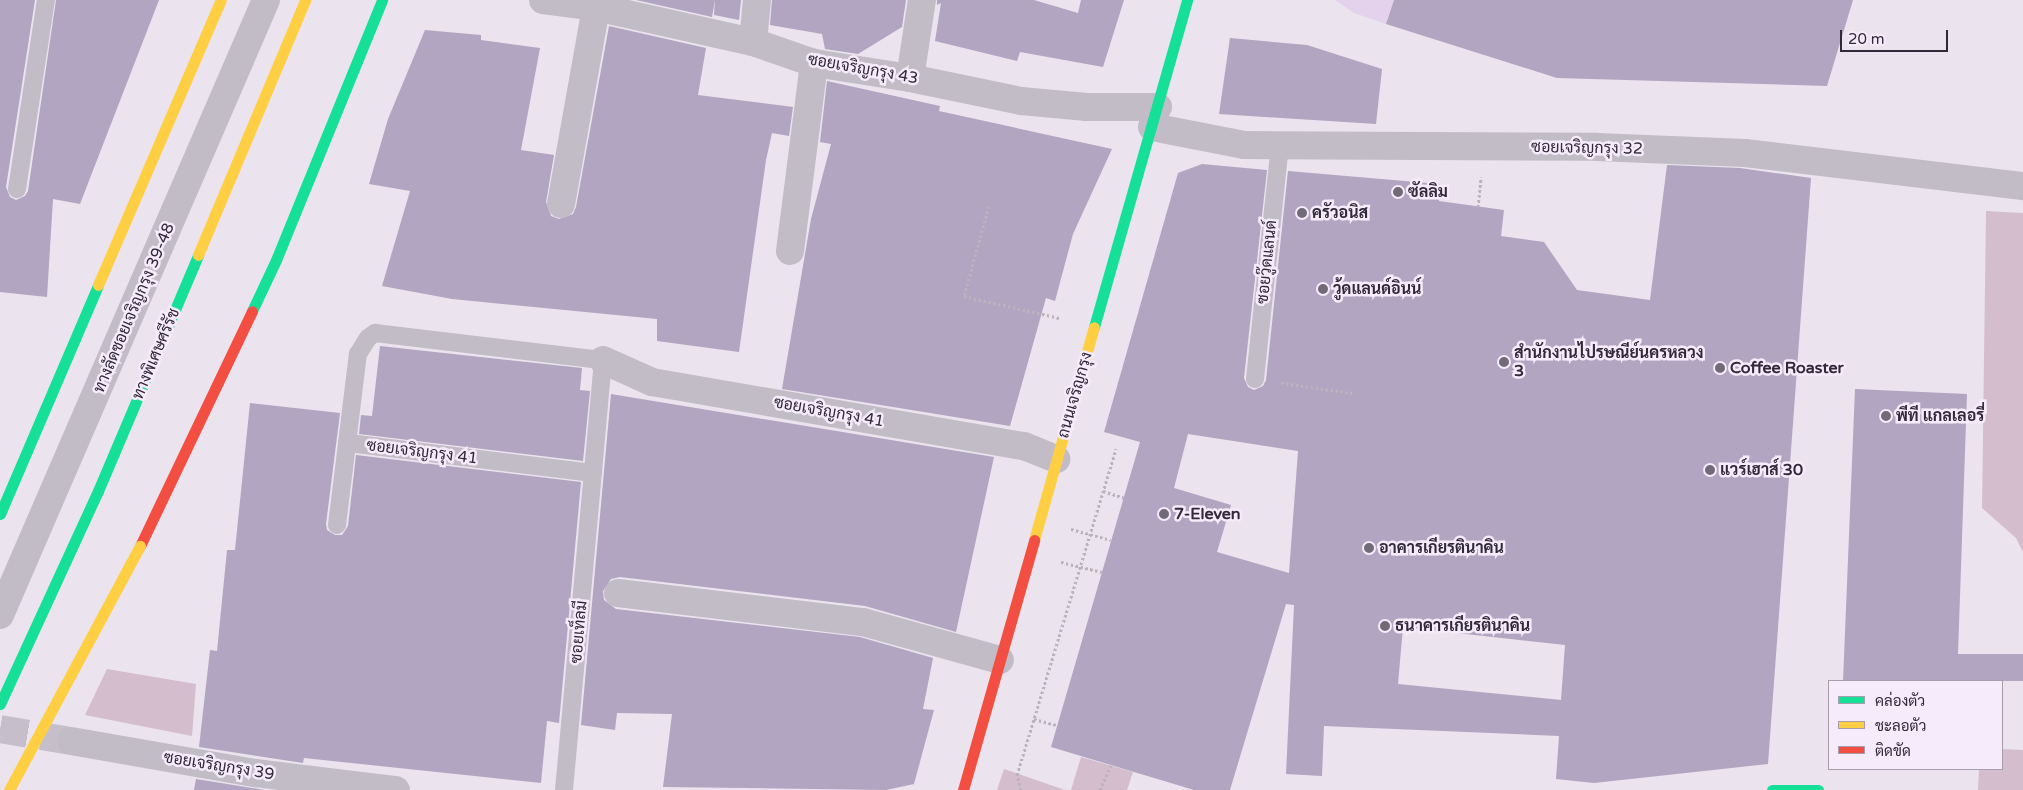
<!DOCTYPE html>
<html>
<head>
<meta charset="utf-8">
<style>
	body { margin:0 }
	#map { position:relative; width:2023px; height:790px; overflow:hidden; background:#ebe3ee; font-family:"Varela Round",Sarabun,sans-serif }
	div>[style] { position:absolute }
	.green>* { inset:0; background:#d4bdcc }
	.plaza>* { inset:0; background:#e4d2ec }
	.building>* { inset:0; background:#b1a5c1 }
	.street-tunnel>* { height:28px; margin-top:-14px; transform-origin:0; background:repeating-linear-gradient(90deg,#c6beca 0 28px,transparent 0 42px) }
	.path>* { height:3px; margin-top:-1.5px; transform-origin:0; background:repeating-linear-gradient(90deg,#bab3be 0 2.5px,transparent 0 5px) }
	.lane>* { height:18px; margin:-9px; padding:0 9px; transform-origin:9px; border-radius:9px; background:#c2bcc7 }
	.street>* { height:28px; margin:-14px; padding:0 14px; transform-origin:14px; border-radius:14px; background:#c2bcc7 }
	.fast>* { height:11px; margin:-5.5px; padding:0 5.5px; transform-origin:5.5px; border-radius:5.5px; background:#16e098 }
	.slow>* { height:11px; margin:-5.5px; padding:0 5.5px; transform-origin:5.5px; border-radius:5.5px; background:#ffcf43 }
	.jam>* { height:11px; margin:-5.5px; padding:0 5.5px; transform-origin:5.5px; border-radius:5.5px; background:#f24e42 }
	.slow-bridge>* { height:11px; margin:-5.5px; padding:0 5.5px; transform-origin:5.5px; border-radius:5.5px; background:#ffcf43 }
	.dots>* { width:14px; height:14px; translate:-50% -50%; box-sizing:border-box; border:2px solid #f5ebfa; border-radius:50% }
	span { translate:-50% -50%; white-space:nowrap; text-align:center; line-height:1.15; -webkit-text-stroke:5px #f5ebfa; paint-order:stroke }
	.street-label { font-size:16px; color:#302939 }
	.poi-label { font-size:16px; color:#302939; font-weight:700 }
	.left { translate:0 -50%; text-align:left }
	.legend { position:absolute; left:1828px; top:680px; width:175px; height:90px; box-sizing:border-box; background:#f5ebfa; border:1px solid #a69dad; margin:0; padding:6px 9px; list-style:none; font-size:15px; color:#302939 }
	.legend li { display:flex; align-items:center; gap:10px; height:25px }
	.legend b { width:25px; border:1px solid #a69dad }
	.scale { position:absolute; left:1840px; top:30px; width:108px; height:22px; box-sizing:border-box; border:2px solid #302939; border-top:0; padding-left:6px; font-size:15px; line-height:18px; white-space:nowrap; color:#302939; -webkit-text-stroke:4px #f5ebfa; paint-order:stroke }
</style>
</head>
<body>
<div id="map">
	<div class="green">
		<div style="clip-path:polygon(1986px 211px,2023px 213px,2023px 552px,2016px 538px,1982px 508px)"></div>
		<div style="clip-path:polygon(107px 669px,196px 684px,192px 736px,85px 715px)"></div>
		<div style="clip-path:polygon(2002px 749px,2023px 750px,2023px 790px,1978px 790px,1979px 769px,2002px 769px)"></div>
		<div style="clip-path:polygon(1081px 757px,1133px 772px,1127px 790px,1071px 790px)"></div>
		<div style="clip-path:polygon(1004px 769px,1039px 781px,1065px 790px,997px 790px)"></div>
	</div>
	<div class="plaza">
		<div style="clip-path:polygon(1335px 0,1394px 0,1386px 24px,1354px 13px)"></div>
	</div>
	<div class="building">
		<div style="clip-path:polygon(0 0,35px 0,6px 187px,10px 197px,16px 200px,25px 196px,28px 191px,56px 0,159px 0,80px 204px,53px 199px,47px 297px,0 292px)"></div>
		<div style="clip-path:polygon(636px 0,715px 0,712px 17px)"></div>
		<div style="clip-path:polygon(715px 0,741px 0,739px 20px,714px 15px)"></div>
		<div style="clip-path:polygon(772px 0,906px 0,902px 27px,858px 54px,825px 49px,822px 34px,770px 25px)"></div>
		<div style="clip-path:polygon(937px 0,1034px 0,1078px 13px,1081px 0,1124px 0,1103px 67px,1020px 52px,1017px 61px,935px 41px,941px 3px,937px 5px)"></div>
		<div style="clip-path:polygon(1394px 0,1853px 0,1827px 86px,1557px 78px,1386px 24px)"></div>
		<div style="clip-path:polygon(609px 26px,706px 48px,698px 95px,793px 107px,789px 136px,772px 133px,766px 160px,739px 352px,657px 341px,657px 319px,452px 299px,382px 286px,410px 191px,369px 184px,388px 119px,425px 30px,481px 35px,481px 40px,540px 48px,521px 150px,554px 155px,546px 202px,551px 216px,559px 219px,573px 214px,576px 207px)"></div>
		<div style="clip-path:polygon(1230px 38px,1307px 45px,1382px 69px,1376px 124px,1219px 114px)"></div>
		<div style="clip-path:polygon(827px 81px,940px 106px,939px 111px,1112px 149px,1073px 234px,1055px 301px,1046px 298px,1010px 426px,782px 389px,811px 219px,831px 144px,820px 142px)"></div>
		<div style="clip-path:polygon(evenodd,1202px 164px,1267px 170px,1244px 378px,1248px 387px,1254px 390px,1263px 386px,1266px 380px,1288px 171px,1440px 184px,1439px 201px,1504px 210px,1501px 236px,1544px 242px,1577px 290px,1650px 300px,1667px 165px,1740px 168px,1811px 178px,1768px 764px,1594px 783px,1556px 779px,1559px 736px,1324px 726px,1322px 776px,1286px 774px,1294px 605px,1286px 604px,1230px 790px,1194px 790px,1051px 747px,1140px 442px,1104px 432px,1178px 173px,1202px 164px,1188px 434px,1298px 451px,1289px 573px,1217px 552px,1231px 505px,1174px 488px,1188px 434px,1202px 164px,1403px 627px,1565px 645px,1561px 700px,1398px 684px,1403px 627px)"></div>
		<div style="clip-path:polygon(380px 346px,582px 368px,580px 390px,590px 391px,583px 461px,359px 434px,361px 415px,372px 416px)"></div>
		<div style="clip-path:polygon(1855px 389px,1967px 394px,1958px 654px,2023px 654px,2023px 681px,1843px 681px)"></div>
		<div style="clip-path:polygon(611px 394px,994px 457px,956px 632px,865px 606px,620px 577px,611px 579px,603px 591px,604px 600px,616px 609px,860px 637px,933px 658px,923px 709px,934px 710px,914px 784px,886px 790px,663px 787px,672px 714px,617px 713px,615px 730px,581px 725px)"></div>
		<div style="clip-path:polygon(250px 403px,340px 413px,326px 524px,327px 530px,335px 535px,342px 535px,348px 526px,356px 455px,581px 482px,559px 723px,547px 721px,541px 783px,304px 758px,303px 763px,199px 747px,210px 650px,217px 651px,227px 550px,235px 550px)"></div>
		<div style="clip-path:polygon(196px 779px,252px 788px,265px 790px,194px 790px)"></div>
	</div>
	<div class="street-tunnel">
		<div style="left:0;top:729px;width:72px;rotate:9.6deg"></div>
	</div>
	<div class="path">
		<div style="left:989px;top:206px;width:93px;rotate:105.5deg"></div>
		<div style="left:964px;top:296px;width:98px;rotate:13deg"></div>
		<div style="left:1478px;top:207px;width:30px;rotate:-84deg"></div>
		<div style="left:1281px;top:383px;width:72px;rotate:8deg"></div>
		<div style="left:1103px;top:491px;width:22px;rotate:18deg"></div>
		<div style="left:1071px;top:529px;width:41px;rotate:15.4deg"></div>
		<div style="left:1061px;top:562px;width:42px;rotate:13.7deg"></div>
		<div style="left:1034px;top:719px;width:24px;rotate:15deg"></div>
		<div style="left:1021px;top:790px;width:16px;rotate:-105deg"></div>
		<div style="left:1017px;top:775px;width:341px;rotate:-73.1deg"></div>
		<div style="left:1100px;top:790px;width:27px;rotate:-66deg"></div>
	</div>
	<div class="lane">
		<div style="left:17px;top:189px;width:191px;rotate:-81.3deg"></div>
		<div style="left:1255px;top:379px;width:235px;rotate:-83.9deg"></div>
		<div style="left:337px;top:525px;width:83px;rotate:-83deg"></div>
		<div style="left:347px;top:443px;width:90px;rotate:-83deg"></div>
		<div style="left:358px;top:354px;width:19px;rotate:-58deg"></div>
		<div style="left:368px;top:338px;width:9px;rotate:-36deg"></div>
		<div style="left:375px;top:333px;width:230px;rotate:6.8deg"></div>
		<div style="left:603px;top:360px;width:113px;rotate:95.1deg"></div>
		<div style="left:593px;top:473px;width:248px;rotate:-173deg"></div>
		<div style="left:564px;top:790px;width:318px;rotate:-84.8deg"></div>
	</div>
	<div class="street">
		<div style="left:543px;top:0;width:53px;rotate:7.5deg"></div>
		<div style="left:596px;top:7px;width:161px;rotate:12.6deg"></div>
		<div style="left:753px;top:42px;width:65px;rotate:19deg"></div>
		<div style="left:814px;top:63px;width:97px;rotate:8.9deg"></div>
		<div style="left:910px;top:78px;width:113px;rotate:11.7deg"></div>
		<div style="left:1021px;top:101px;width:66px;rotate:5.2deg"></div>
		<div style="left:1087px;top:107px;width:71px"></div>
		<div style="left:753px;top:42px;width:42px;rotate:-84.6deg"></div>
		<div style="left:910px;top:78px;width:79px;rotate:-81.3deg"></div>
		<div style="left:1152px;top:127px;width:94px;rotate:11.1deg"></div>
		<div style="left:1244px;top:145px;width:353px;rotate:0.3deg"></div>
		<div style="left:1597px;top:147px;width:148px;rotate:2.3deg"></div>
		<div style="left:1745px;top:153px;width:280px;rotate:6.8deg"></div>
		<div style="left:561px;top:204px;width:200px;rotate:-79.9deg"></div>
		<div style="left:790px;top:251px;width:190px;rotate:-82.7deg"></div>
		<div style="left:603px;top:360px;width:54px;rotate:24.2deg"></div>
		<div style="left:652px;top:382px;width:377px;rotate:9.8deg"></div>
		<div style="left:1024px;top:446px;width:35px;rotate:22deg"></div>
		<div style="left:618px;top:593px;width:247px;rotate:6.8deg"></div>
		<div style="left:863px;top:622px;width:142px;rotate:15.5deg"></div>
		<div style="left:0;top:615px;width:670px;rotate:-66.61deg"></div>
		<div style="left:71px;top:741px;width:187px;rotate:9.9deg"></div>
		<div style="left:255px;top:773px;width:142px;rotate:6.9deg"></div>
	</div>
	<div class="fast">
		<div style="left:252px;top:311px;width:56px;rotate:-64.8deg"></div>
		<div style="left:276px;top:260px;width:281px;rotate:-67.8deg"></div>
		<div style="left:1094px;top:327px;width:340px;rotate:-74.1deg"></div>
		<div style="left:0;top:514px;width:249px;rotate:-66.8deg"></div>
		<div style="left:0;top:704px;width:234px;rotate:-65.3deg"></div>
		<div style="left:98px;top:491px;width:256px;rotate:-67deg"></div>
		<div style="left:1772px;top:790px;width:46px"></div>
	</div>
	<div class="slow">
		<div style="left:198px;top:255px;width:277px;rotate:-67.2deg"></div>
		<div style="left:98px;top:285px;width:310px;rotate:-66.7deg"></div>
		<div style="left:1034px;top:540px;width:221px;rotate:-74.3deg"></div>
	</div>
	<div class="jam">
		<div style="left:140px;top:546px;width:260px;rotate:-64.5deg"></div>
		<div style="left:963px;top:790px;width:260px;rotate:-74.1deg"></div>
	</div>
	<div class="slow-bridge">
		<div style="left:9px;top:790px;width:277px;rotate:-61.8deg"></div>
	</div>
	<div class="dots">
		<div style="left:1398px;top:192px;background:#716a78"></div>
		<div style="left:1302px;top:213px;background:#716a78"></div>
		<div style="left:1323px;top:289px;background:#716a78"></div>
		<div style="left:1504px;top:362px;background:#716a78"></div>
		<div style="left:1720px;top:368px;background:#716a78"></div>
		<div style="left:1886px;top:416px;background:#716a78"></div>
		<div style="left:1710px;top:470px;background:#716a78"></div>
		<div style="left:1164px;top:514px;background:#716a78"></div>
		<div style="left:1369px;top:548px;background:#716a78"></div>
		<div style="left:1385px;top:626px;background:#716a78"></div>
	</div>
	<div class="street-label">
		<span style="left:863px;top:69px;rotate:10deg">ซอยเจริญกรุง 43</span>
		<span style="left:1587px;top:148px;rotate:1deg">ซอยเจริญกรุง 32</span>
		<span style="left:1267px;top:262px;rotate:-84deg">ซอยวู๊ดแลนด์</span>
		<span style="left:134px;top:308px;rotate:-67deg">ทางลัดซอยเจริญกรุง 39-48</span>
		<span style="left:156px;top:354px;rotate:-67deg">ทางพิเศษศรีรัช</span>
		<span style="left:1075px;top:395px;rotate:-74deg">ถนนเจริญกรุง</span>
		<span style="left:829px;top:412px;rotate:10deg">ซอยเจริญกรุง 41</span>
		<span style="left:422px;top:452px;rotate:7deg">ซอยเจริญกรุง 41</span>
		<span style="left:579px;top:632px;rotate:-85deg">ซอยเท็ลมี</span>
		<span style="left:219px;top:766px;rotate:9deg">ซอยเจริญกรุง 39</span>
	</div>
	<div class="poi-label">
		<span class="left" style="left:1408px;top:192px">ซัลลิม</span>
		<span class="left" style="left:1312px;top:213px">ครัวอนิส</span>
		<span class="left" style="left:1333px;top:289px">วู้ดแลนด์อินน์</span>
		<span class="left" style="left:1514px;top:362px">สำนักงานไปรษณีย์นครหลวง<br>3</span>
		<span class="left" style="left:1730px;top:368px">Coffee Roaster</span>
		<span class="left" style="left:1896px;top:416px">พีที แกลเลอรี่</span>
		<span class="left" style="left:1720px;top:470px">แวร์เฮาส์ 30</span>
		<span class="left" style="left:1174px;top:514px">7-Eleven</span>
		<span class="left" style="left:1379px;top:548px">อาคารเกียรตินาคิน</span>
		<span class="left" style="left:1395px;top:626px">ธนาคารเกียรตินาคิน</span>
	</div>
	<ul class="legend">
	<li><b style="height:6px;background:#16e098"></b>คล่องตัว</li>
	<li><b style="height:6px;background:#ffcf43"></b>ชะลอตัว</li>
	<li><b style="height:6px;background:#f24e42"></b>ติดขัด</li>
	</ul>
	<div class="scale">20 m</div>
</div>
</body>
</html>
